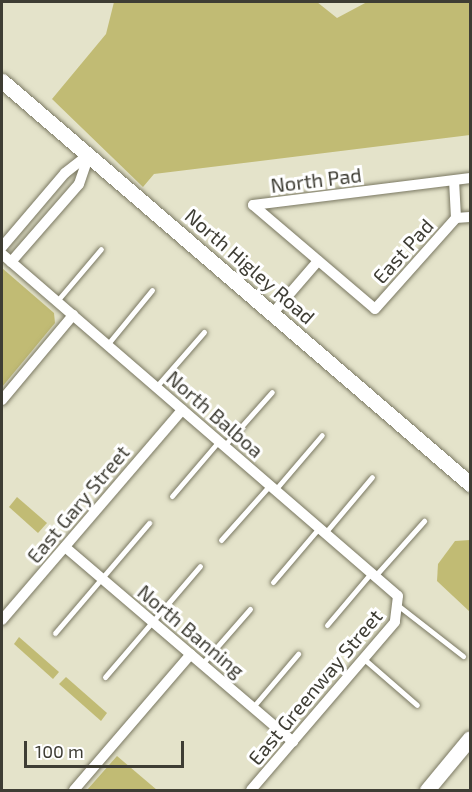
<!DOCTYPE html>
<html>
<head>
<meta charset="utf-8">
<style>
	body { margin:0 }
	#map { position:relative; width:472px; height:792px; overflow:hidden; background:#e4e3ca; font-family:"Exo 2",sans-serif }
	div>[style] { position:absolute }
	.green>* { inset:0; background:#c1bb74 }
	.roads { filter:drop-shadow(0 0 2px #7a7862) drop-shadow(0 0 2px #7a7862) }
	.service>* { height:5px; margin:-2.5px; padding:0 2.5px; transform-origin:2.5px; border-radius:2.5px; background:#fff }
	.minor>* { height:10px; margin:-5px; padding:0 5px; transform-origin:5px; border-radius:5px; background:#fff }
	.secondary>* { height:15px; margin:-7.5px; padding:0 7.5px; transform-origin:7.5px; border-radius:7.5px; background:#fff }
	span { translate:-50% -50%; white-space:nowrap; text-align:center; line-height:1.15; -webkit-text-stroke:6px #fff; paint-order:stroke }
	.street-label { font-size:20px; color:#3e3d34 }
	.frame { position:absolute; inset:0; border:3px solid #3e3d34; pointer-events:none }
	.scale { position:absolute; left:24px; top:741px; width:160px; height:27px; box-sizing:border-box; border:3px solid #3e3d34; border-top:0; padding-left:8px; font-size:18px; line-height:21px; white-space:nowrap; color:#3e3d34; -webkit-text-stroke:4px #fff; paint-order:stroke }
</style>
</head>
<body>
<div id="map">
	<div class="green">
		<div style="clip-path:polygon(114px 2px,317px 2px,337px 18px,367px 2px,470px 2px,470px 135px,154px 174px,143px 187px,52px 99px,106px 34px)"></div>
		<div style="clip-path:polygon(2px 268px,54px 313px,55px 323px,2px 387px)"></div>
		<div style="clip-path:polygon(17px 497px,47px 523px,38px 533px,9px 507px)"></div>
		<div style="clip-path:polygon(470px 540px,470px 612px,437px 581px,438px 564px,455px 541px)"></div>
		<div style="clip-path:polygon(19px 637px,59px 672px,53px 679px,14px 644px)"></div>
		<div style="clip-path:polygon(66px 677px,107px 713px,101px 721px,59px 684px)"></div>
		<div style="clip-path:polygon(117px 756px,157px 790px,87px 790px)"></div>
	</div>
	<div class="roads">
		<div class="service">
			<div style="left:57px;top:301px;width:68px;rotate:-49.8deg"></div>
			<div style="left:107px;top:345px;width:71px;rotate:-50.7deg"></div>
			<div style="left:156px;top:387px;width:73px;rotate:-48.9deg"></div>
			<div style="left:224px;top:446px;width:72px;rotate:-48.4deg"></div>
			<div style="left:275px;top:490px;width:72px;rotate:-49.5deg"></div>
			<div style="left:172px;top:496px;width:72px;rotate:-49.5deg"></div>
			<div style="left:325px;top:533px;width:73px;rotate:-50deg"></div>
			<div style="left:221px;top:540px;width:74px;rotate:-48.3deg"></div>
			<div style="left:375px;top:576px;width:74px;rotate:-48.3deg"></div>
			<div style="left:273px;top:582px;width:71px;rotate:-49.6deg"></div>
			<div style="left:400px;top:607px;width:80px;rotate:37.9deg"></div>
			<div style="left:327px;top:625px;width:68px;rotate:-49.8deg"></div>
			<div style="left:55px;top:633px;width:145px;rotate:-49.5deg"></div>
			<div style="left:364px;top:659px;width:70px;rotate:41deg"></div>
			<div style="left:202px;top:664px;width:73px;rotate:-48.9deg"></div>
			<div style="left:105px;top:677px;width:146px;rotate:-49.4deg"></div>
			<div style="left:253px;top:707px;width:70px;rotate:-49.7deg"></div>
		</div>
		<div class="minor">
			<div style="left:253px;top:205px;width:160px;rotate:40.4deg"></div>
			<div style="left:375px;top:309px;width:122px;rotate:-48.3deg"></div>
			<div style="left:456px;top:218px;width:37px;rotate:-93deg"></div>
			<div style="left:253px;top:205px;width:219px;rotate:-7.1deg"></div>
			<div style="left:456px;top:218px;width:14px;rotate:-4deg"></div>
			<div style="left:2px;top:247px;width:97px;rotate:-49.6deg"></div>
			<div style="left:65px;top:173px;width:29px;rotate:-38deg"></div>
			<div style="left:2px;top:254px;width:523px;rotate:40.82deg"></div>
			<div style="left:398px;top:596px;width:26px;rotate:97deg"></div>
			<div style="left:395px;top:622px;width:221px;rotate:130.6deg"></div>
			<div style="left:11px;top:262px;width:103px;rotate:-48.9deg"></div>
			<div style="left:79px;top:184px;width:31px;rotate:-71deg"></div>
			<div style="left:273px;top:313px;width:69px;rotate:-49.1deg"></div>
			<div style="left:2px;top:400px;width:111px;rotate:-50.1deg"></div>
			<div style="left:65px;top:547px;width:300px;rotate:40.5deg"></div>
			<div style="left:2px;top:620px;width:277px;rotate:-49.4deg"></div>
			<div style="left:74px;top:790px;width:179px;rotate:-49.3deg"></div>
		</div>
		<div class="secondary">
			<div style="left:2px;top:81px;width:618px;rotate:40.73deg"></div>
			<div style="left:427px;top:790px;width:67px;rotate:-50.4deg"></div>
		</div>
	</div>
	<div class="street-label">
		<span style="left:316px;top:180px;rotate:-7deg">North Pad</span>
		<span style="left:403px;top:251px;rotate:-48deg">East Pad</span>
		<span style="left:250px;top:266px;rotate:41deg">North Higley Road</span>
		<span style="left:215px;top:414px;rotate:41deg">North Balboa</span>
		<span style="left:78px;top:504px;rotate:-50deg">East Gary Street</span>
		<span style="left:191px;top:631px;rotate:40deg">North Banning</span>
		<span style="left:315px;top:687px;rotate:-50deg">East Greenway Street</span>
	</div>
	<div class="frame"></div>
	<div class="scale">100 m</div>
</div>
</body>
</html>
